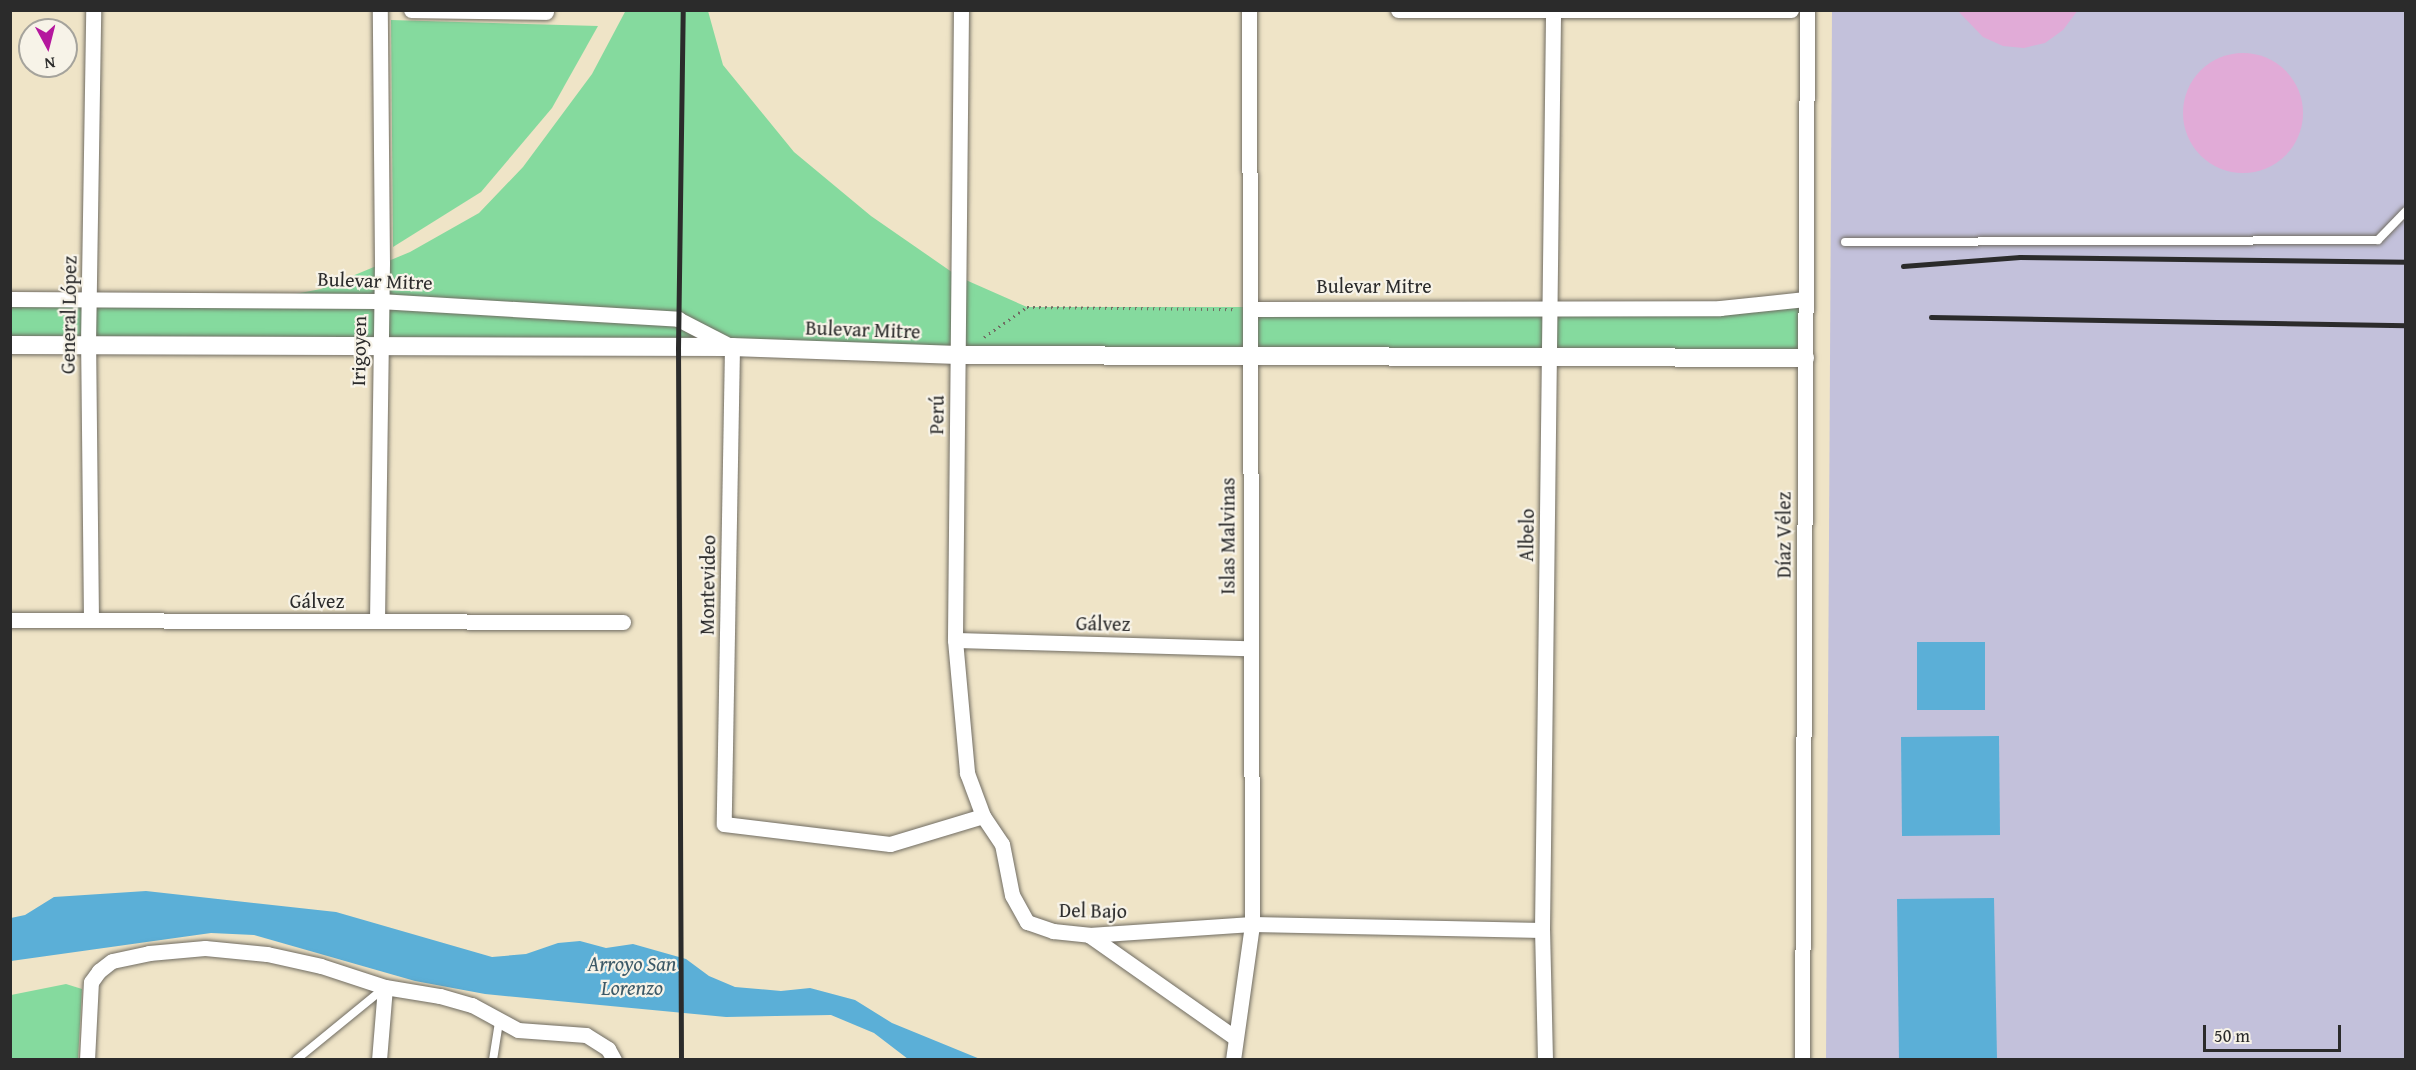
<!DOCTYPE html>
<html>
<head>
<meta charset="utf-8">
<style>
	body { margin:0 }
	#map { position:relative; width:2416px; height:1070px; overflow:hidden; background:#efe4c7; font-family:"Gentium Book Plus",serif }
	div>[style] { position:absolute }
	.industrial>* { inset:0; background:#c3c1db }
	.green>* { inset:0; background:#85da9e }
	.water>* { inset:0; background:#5bafd7 }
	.building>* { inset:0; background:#e1abd7 }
	.round { border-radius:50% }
	.path>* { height:3px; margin-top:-1.5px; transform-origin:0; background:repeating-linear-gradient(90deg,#706c62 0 1.5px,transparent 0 6px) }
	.roads { filter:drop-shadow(0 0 2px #706c62) drop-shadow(0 0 2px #706c62) }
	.service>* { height:8px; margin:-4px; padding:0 4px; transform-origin:4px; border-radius:4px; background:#fff }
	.minor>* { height:15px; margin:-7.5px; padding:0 7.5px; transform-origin:7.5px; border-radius:7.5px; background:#fff }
	.tertiary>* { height:18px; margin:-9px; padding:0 9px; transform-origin:9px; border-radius:9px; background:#fff }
	.rail>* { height:4.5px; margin:-2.25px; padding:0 2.25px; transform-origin:2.25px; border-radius:2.25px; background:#2b2b2b }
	span { translate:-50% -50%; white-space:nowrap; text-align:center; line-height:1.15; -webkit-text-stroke:4.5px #f7f3e8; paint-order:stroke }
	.street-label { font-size:20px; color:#2b2b2b }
	.water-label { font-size:21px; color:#3c5967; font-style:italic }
	.frame { position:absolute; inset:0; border:12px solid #2b2b2b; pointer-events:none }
	.north { position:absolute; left:18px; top:18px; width:60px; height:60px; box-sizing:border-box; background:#f7f3e8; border:2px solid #a5a39c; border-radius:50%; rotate:173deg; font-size:16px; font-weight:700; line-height:24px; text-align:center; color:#2b2b2b }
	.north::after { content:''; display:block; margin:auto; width:21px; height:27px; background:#b5179e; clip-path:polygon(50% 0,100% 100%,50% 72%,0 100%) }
	.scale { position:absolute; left:2203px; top:1025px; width:138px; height:27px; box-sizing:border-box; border:3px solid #2b2b2b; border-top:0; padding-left:8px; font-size:18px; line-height:21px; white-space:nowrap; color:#2b2b2b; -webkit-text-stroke:4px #f7f3e8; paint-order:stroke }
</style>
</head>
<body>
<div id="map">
	<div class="industrial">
		<div style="clip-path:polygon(1832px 11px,2405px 11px,2405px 1059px,1826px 1060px)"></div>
	</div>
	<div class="green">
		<div style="clip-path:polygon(626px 10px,708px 11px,723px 65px,794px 152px,871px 216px,959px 277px,1027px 307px,1551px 307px,1806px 299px,1805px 358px,11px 345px,11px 299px,263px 300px,321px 289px,410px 252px,479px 213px,523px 167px,592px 74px)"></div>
		<div style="clip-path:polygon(391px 20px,598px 26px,552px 108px,481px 192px,393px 247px)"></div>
		<div style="clip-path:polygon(66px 984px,82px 989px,78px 1059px,11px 1059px,11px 995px)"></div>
	</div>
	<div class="water">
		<div style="clip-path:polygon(1917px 642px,1985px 642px,1985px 710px,1917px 710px)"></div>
		<div style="clip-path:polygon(1999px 736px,2000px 835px,1902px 836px,1901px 737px)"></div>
		<div style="clip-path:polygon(146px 891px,336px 912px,492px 957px,526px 954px,558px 943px,580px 941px,606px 948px,633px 944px,686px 959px,709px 976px,735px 987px,781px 991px,810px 988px,855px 1000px,892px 1023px,980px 1059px,908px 1059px,874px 1033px,831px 1015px,726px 1017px,485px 994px,415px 981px,254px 935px,211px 933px,11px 961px,11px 918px,25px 915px,54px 897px)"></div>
		<div style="clip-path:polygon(1994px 898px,1997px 1059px,1899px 1059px,1897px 899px)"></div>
	</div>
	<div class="building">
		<div style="clip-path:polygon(1957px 10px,2078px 10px,2063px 30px,2045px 43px,2024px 48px,2003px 46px,1983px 37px)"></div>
		<div class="round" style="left:2183px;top:53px;width:120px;height:120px"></div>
	</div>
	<div class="path">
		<div style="left:984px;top:337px;width:52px;rotate:-34.9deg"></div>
		<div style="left:1027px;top:307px;width:208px;rotate:0.6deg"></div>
	</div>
	<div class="roads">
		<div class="service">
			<div style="left:1845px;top:242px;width:533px;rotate:-0.21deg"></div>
			<div style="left:2378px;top:240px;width:40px;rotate:-46deg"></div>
			<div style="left:296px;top:1060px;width:112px;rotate:-39.2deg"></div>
			<div style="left:493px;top:1060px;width:38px;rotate:-81deg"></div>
		</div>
		<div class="minor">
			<div style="left:411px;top:10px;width:135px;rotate:0.8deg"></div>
			<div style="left:961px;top:10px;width:630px;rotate:90.55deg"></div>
			<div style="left:955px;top:640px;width:134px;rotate:84.8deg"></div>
			<div style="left:967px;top:773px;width:46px;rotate:69.6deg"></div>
			<div style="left:1398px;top:10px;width:393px"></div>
			<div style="left:10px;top:299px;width:369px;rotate:0.3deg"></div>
			<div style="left:379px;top:301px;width:300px;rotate:3.4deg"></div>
			<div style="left:678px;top:319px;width:61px;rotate:27.4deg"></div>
			<div style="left:732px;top:347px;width:477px;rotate:91deg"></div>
			<div style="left:724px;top:824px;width:167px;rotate:6.9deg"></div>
			<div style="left:890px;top:844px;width:97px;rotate:-16.8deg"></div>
			<div style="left:983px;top:816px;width:34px;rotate:56deg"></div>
			<div style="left:1002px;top:844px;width:52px;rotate:78.9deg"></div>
			<div style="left:1012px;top:895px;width:31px;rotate:61deg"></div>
			<div style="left:1027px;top:922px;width:28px;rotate:19deg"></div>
			<div style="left:1053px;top:931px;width:36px;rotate:6deg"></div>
			<div style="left:1089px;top:935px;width:163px;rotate:-3.9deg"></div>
			<div style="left:1252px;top:924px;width:290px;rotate:1.2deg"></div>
			<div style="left:1252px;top:309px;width:468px;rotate:-0.1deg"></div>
			<div style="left:1720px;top:308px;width:86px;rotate:-6deg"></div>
			<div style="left:10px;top:620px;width:613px;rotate:0.19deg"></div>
			<div style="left:91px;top:620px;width:276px;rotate:-90.6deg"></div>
			<div style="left:88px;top:344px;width:334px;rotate:-89.1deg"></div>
			<div style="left:377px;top:621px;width:358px;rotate:-89.2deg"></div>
			<div style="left:382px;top:263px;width:253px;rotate:-90.5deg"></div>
			<div style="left:955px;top:640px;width:294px;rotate:1.6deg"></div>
			<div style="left:1089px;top:935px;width:177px;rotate:35.1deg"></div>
			<div style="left:87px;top:1060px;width:78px;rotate:-87.1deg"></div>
			<div style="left:91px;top:982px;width:14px;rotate:-54deg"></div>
			<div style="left:99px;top:971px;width:16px;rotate:-38deg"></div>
			<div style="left:112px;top:961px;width:38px;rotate:-12deg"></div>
			<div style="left:149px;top:953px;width:56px;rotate:-5.1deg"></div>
			<div style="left:205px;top:948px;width:62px;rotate:5.5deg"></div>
			<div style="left:267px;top:954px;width:55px;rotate:12.5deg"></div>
			<div style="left:321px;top:966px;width:67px;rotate:18.2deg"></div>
			<div style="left:385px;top:987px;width:56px;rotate:9.3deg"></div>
			<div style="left:440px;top:996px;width:33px;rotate:16deg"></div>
			<div style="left:472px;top:1005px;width:52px;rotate:28.5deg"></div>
			<div style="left:518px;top:1030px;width:68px;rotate:4.2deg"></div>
			<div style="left:586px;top:1035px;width:26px;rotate:32deg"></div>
			<div style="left:608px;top:1049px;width:13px;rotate:61deg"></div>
			<div style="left:379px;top:1060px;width:73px;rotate:-85.3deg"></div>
			<div style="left:1233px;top:1060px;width:137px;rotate:-82deg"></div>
			<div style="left:1252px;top:924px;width:914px;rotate:-90.19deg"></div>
			<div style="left:1545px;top:1060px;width:130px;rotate:-91.3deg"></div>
			<div style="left:1542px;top:930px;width:920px;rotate:-89.31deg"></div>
			<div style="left:1802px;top:1060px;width:1050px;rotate:-89.73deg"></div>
		</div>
		<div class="tertiary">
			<div style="left:10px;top:345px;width:722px;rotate:0.16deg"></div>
			<div style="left:732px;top:347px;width:226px;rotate:2deg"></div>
			<div style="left:958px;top:355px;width:847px;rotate:0.2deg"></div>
		</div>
	</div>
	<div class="rail">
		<div style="left:1903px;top:266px;width:117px;rotate:-4.4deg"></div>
		<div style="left:2020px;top:257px;width:386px;rotate:0.7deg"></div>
		<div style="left:1931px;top:317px;width:475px;rotate:1deg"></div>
		<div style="left:681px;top:1060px;width:711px;rotate:-90.24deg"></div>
		<div style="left:678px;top:349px;width:339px;rotate:-89.2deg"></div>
	</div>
	<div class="street-label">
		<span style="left:375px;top:280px;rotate:2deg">Bulevar Mitre</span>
		<span style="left:1374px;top:285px">Bulevar Mitre</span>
		<span style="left:68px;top:315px;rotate:-89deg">General López</span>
		<span style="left:863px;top:329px;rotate:2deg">Bulevar Mitre</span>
		<span style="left:358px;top:351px;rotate:-89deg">Irigoyen</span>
		<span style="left:936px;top:415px;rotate:-89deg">Perú</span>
		<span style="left:1526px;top:535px;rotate:-89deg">Albelo</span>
		<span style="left:1783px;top:535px;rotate:-90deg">Díaz Vélez</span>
		<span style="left:1227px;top:536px;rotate:-90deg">Islas Malvinas</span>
		<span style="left:707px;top:585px;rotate:-89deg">Montevideo</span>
		<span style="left:317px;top:600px">Gálvez</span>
		<span style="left:1103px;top:623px;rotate:1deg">Gálvez</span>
		<span style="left:1093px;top:910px;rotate:1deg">Del Bajo</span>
	</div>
	<div class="water-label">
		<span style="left:632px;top:976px">Arroyo San<br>Lorenzo</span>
	</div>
	<div class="frame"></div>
	<div class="north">N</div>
	<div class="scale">50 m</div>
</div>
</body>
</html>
